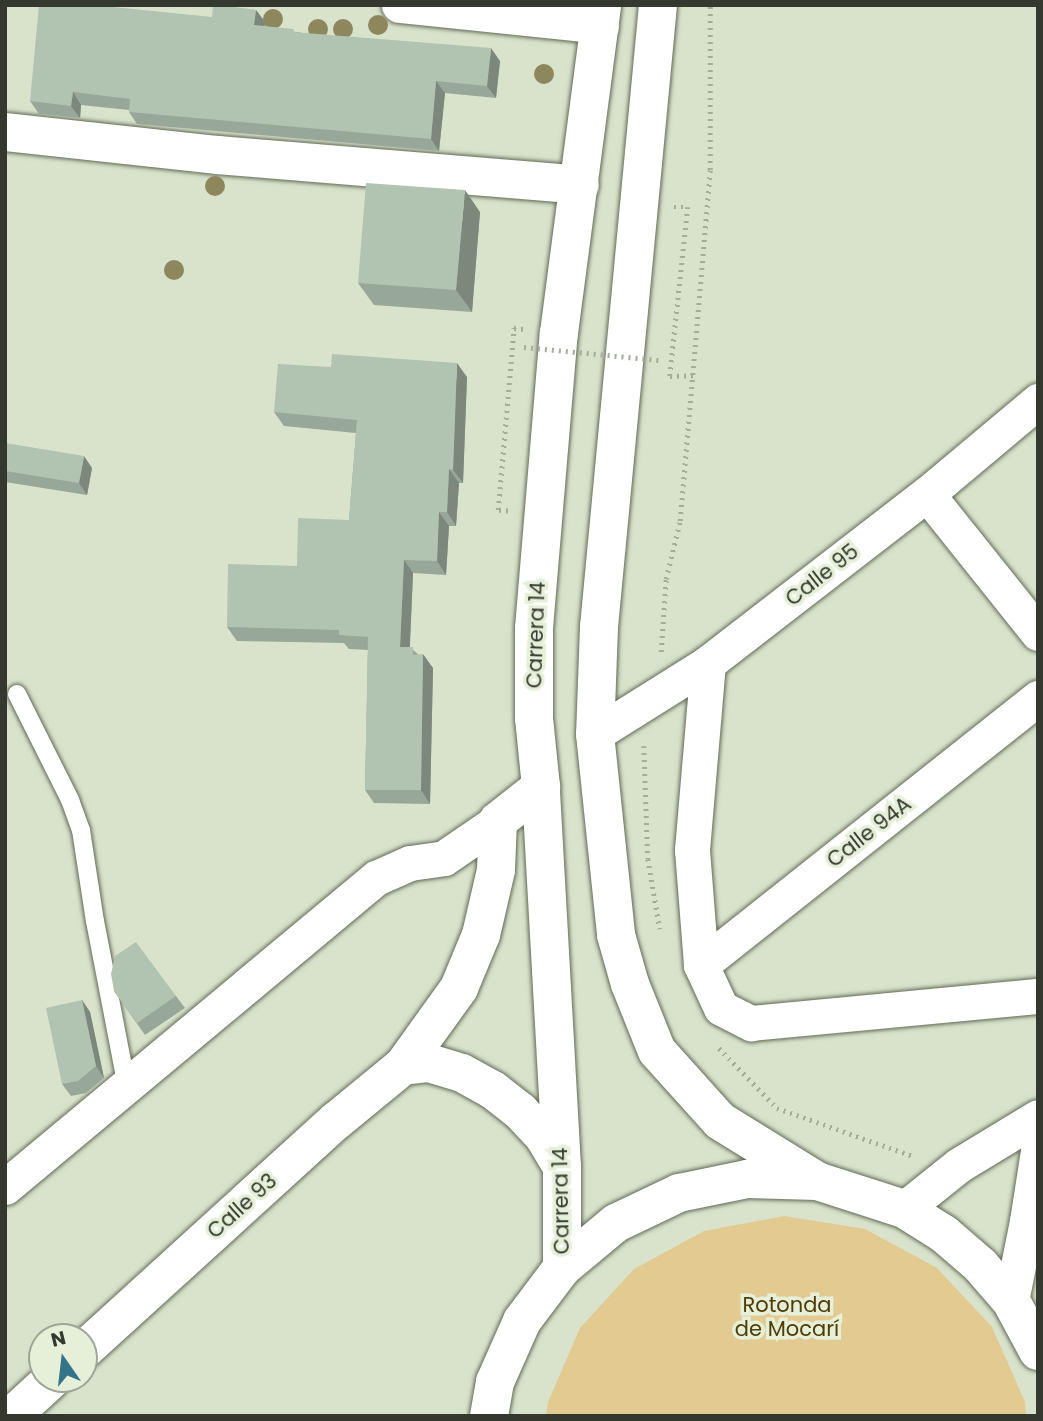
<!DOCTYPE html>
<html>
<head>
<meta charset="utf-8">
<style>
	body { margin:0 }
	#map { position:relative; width:1043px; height:1421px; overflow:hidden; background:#d9e3cc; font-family:Poppins,sans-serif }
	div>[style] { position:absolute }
	.green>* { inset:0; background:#e2ca91 }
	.path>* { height:4.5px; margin-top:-2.25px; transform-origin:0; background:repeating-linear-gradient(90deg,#a4ac9a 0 2px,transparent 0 7px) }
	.roads { filter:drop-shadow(0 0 2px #626a56) drop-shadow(0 0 2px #626a56) }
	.service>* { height:18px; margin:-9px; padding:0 9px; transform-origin:9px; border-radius:9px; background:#fff }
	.minor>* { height:35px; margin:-17.5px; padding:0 17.5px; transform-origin:17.5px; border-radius:17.5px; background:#fff }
	.tertiary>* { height:38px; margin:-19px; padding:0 19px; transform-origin:19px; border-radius:19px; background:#fff }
	.trunk>* { height:38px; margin:-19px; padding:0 19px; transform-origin:19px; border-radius:19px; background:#fff }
	.path-bridge>* { height:4.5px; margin-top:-2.25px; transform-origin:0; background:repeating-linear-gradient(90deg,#a4ac9a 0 2px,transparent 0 7px) }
	.trees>* { width:20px; height:20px; margin:-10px; border-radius:50%; background:#8e875e }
	.wall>* { inset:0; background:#98a898 }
	.shaded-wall>* { inset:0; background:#7c887c }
	.building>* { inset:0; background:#b1c3b1 }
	span { translate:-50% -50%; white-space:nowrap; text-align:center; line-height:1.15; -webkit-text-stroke:7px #e6f0d9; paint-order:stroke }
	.street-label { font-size:21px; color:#34382f }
	.park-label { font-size:21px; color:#503c04 }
	.frame { position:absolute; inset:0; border:7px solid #34382f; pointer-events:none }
	.north { position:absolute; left:28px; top:1323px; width:70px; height:70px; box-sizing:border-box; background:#e6f0d9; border:2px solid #9fa695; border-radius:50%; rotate:346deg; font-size:19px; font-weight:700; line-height:28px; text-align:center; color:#34382f }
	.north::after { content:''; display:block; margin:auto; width:24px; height:32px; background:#357389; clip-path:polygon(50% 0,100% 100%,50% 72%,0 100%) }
</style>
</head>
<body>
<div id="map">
	<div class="green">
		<div style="clip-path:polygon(784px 1216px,865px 1229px,937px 1268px,992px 1327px,1025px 1402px,1026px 1416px,546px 1416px,548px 1402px,580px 1328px,634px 1269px,704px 1231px)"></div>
	</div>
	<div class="path">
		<div style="left:674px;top:207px;width:14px"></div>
		<div style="left:688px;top:207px;width:170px;rotate:96.1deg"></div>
		<div style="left:670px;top:376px;width:25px;rotate:-2deg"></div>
		<div style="left:508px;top:511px;width:10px;rotate:-174deg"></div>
		<div style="left:498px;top:510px;width:183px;rotate:-85deg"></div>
		<div style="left:514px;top:328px;width:9px;rotate:6deg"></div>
		<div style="left:661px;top:652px;width:73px;rotate:-86.1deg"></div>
		<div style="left:666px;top:579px;width:60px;rotate:-76.4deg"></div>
		<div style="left:680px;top:521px;width:352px;rotate:-85.1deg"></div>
		<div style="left:710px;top:170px;width:165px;rotate:-90deg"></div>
		<div style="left:644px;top:746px;width:113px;rotate:88deg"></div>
		<div style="left:648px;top:859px;width:71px;rotate:80.3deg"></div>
		<div style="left:719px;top:1048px;width:83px;rotate:46deg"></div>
		<div style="left:777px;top:1108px;width:146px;rotate:19.5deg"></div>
	</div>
	<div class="roads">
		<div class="service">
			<div style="left:17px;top:694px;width:119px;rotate:63.4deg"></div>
			<div style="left:70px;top:800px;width:32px;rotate:70deg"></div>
			<div style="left:81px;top:830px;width:92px;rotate:81.3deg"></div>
			<div style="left:95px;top:921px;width:169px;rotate:79.1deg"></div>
		</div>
		<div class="minor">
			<div style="left:399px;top:5px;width:203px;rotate:5.9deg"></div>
			<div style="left:927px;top:494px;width:178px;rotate:51.4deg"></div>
			<div style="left:708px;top:663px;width:188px;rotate:94.9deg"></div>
			<div style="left:692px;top:850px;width:115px;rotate:85.5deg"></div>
			<div style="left:701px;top:965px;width:47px;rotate:65.1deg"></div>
			<div style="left:721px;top:1008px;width:34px;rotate:27deg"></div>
			<div style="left:751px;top:1023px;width:288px;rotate:-5.4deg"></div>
			<div style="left:595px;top:734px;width:133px;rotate:-32.1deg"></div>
			<div style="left:708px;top:663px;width:277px;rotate:-37.7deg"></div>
			<div style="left:927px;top:494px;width:145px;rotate:-40deg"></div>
			<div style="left:701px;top:965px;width:430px;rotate:-38.4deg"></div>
			<div style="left:5px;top:1187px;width:483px;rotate:-39.8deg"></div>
			<div style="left:376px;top:878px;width:37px;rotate:-24deg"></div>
			<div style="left:410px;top:863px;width:34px;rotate:-8deg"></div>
			<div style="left:444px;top:858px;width:65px;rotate:-34.4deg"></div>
			<div style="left:904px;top:1209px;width:70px;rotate:-38.7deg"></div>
			<div style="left:959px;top:1165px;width:92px;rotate:-31.3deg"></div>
			<div style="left:1011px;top:1301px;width:82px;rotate:-78.7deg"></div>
			<div style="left:1027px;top:1221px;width:71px;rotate:-81.1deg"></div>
		</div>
		<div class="tertiary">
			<div style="left:5px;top:132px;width:214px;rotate:6.2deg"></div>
			<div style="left:218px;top:155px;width:363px;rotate:4.7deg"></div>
			<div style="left:84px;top:1350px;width:341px;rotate:-42.3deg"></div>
			<div style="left:336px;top:1121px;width:87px;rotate:-39.4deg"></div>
			<div style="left:403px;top:1066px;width:96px;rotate:-54.3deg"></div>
			<div style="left:459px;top:988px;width:57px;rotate:-67.5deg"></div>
			<div style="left:481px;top:935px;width:67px;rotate:-77deg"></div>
			<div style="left:496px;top:870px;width:49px;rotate:-87.7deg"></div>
			<div style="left:498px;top:821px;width:55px;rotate:-38.3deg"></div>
			<div style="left:12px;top:1416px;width:54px;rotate:-42.8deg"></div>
		</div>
		<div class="trunk">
			<div style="left:658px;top:5px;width:625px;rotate:95.42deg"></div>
			<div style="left:599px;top:627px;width:107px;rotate:92.1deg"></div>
			<div style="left:595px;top:734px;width:202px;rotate:84deg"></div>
			<div style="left:616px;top:935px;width:51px;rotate:74.1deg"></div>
			<div style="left:630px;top:984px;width:72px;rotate:68.1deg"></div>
			<div style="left:657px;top:1051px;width:94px;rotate:48deg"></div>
			<div style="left:720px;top:1121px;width:114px;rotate:31.7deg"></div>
			<div style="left:403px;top:1066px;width:26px;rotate:-7deg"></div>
			<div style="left:429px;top:1063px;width:34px;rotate:17deg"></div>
			<div style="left:462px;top:1073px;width:35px;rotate:29deg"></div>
			<div style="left:493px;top:1090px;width:34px;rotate:38deg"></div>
			<div style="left:520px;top:1111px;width:35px;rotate:47deg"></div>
			<div style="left:544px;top:1137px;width:35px;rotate:59deg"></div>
			<div style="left:562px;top:1268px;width:101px;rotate:-90deg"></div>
			<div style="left:562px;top:1167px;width:381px;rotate:-93.2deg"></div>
			<div style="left:541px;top:787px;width:69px;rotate:-95.8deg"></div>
			<div style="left:534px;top:718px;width:90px;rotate:-90deg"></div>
			<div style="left:534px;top:628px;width:296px;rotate:-85.2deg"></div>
			<div style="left:559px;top:333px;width:331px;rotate:-82.5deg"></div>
			<div style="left:489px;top:1416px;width:35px;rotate:-80deg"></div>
			<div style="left:495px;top:1382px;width:67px;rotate:-66.1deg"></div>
			<div style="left:522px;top:1321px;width:66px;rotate:-53deg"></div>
			<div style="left:562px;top:1268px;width:70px;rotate:-39.8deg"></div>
			<div style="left:616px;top:1223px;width:70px;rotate:-25.5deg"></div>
			<div style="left:679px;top:1193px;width:69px;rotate:-11.6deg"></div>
			<div style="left:747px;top:1179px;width:70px;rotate:1.6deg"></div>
			<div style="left:817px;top:1181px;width:91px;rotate:17.8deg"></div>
			<div style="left:904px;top:1209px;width:47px;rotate:32deg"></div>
			<div style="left:944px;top:1234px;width:48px;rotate:40.7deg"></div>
			<div style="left:980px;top:1265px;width:48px;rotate:49.3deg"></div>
			<div style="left:1011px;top:1301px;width:57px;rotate:61.6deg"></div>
		</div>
	</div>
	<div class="path-bridge">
		<div style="left:524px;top:347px;width:135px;rotate:5.5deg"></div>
	</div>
	<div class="trees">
		<div style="left:273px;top:19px"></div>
		<div style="left:378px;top:25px"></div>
		<div style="left:318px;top:29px"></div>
		<div style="left:343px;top:29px"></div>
		<div style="left:544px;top:74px"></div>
		<div style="left:215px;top:186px"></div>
		<div style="left:174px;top:270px"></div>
	</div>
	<div class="wall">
		<div style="clip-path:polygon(256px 10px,265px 22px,265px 26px,296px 32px,500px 61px,496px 98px,445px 93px,439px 151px,137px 124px,129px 112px,129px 110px,81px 105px,80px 118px,39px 114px,30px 101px,212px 17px)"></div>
		<div style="clip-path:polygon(480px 212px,472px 312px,374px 305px,358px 283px)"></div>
		<div style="clip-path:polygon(467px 377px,463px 483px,459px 483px,456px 526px,449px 526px,446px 575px,413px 573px,410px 647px,433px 668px,430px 804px,374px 803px,365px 790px,368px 650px,349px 649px,344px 643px,237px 641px,227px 627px,349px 520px,356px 433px,284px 426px,274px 412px)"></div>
		<div style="clip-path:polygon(5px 443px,92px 468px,87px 495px,5px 482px)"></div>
		<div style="clip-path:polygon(114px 991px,176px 996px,185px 1008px,145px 1035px)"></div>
		<div style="clip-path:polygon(82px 1000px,90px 1012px,104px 1078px,86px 1093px,71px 1096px,62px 1084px)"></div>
	</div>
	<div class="shaded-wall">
		<div style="clip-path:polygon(256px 10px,265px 22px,263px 38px,254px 25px)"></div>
		<div style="clip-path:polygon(491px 48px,500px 61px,496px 98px,487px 86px)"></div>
		<div style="clip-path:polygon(436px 81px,445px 93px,439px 151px,431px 139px)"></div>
		<div style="clip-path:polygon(73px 92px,81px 105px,80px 118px,71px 106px)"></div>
		<div style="clip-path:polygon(465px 190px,480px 212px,472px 312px,456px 290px)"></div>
		<div style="clip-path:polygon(457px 363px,467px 377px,463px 483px,453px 470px)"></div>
		<div style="clip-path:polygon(84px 456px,92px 468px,87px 495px,79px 483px)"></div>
		<div style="clip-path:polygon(449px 469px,459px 483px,456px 526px,447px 512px)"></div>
		<div style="clip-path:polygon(439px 512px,449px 526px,446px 575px,437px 561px)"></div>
		<div style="clip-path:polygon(404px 560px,413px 573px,409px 661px,400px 647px)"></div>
		<div style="clip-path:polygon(423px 654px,433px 668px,430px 804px,421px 790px)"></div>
		<div style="clip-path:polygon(82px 1000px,90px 1012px,104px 1078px,96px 1066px)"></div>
	</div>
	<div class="building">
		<div style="clip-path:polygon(39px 5px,93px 5px,212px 17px,213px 5px,221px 5px,256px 10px,254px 25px,294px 29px,293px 32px,491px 48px,487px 86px,436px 81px,431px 139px,129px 112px,130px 99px,73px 92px,71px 106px,30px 101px)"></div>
		<div style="clip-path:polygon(366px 183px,465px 190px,456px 290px,358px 283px)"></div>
		<div style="clip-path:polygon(332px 354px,457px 363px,453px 470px,449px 469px,447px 512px,439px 512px,437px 561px,404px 560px,400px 647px,413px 647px,413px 655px,423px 654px,421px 790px,365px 790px,368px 637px,339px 635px,339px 630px,227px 627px,228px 564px,297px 566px,298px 518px,349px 520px,357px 420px,274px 412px,278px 364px,331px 367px)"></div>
		<div style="clip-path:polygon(5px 443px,84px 456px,79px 483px,5px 471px)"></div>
		<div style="clip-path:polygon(136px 942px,176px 996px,137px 1023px,114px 991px,111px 974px,115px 956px)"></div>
		<div style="clip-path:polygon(82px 1000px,96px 1066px,78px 1081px,62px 1084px,46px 1008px)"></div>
	</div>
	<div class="street-label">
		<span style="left:822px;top:575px;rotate:-38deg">Calle 95</span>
		<span style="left:536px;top:635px;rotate:-88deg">Carrera 14</span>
		<span style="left:869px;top:832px;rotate:-38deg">Calle 94A</span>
		<span style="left:561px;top:1201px;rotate:-91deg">Carrera 14</span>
		<span style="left:242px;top:1206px;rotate:-42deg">Calle 93</span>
	</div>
	<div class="park-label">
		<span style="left:787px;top:1317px">Rotonda<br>de Mocarí</span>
	</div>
	<div class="frame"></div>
	<div class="north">N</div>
</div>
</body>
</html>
